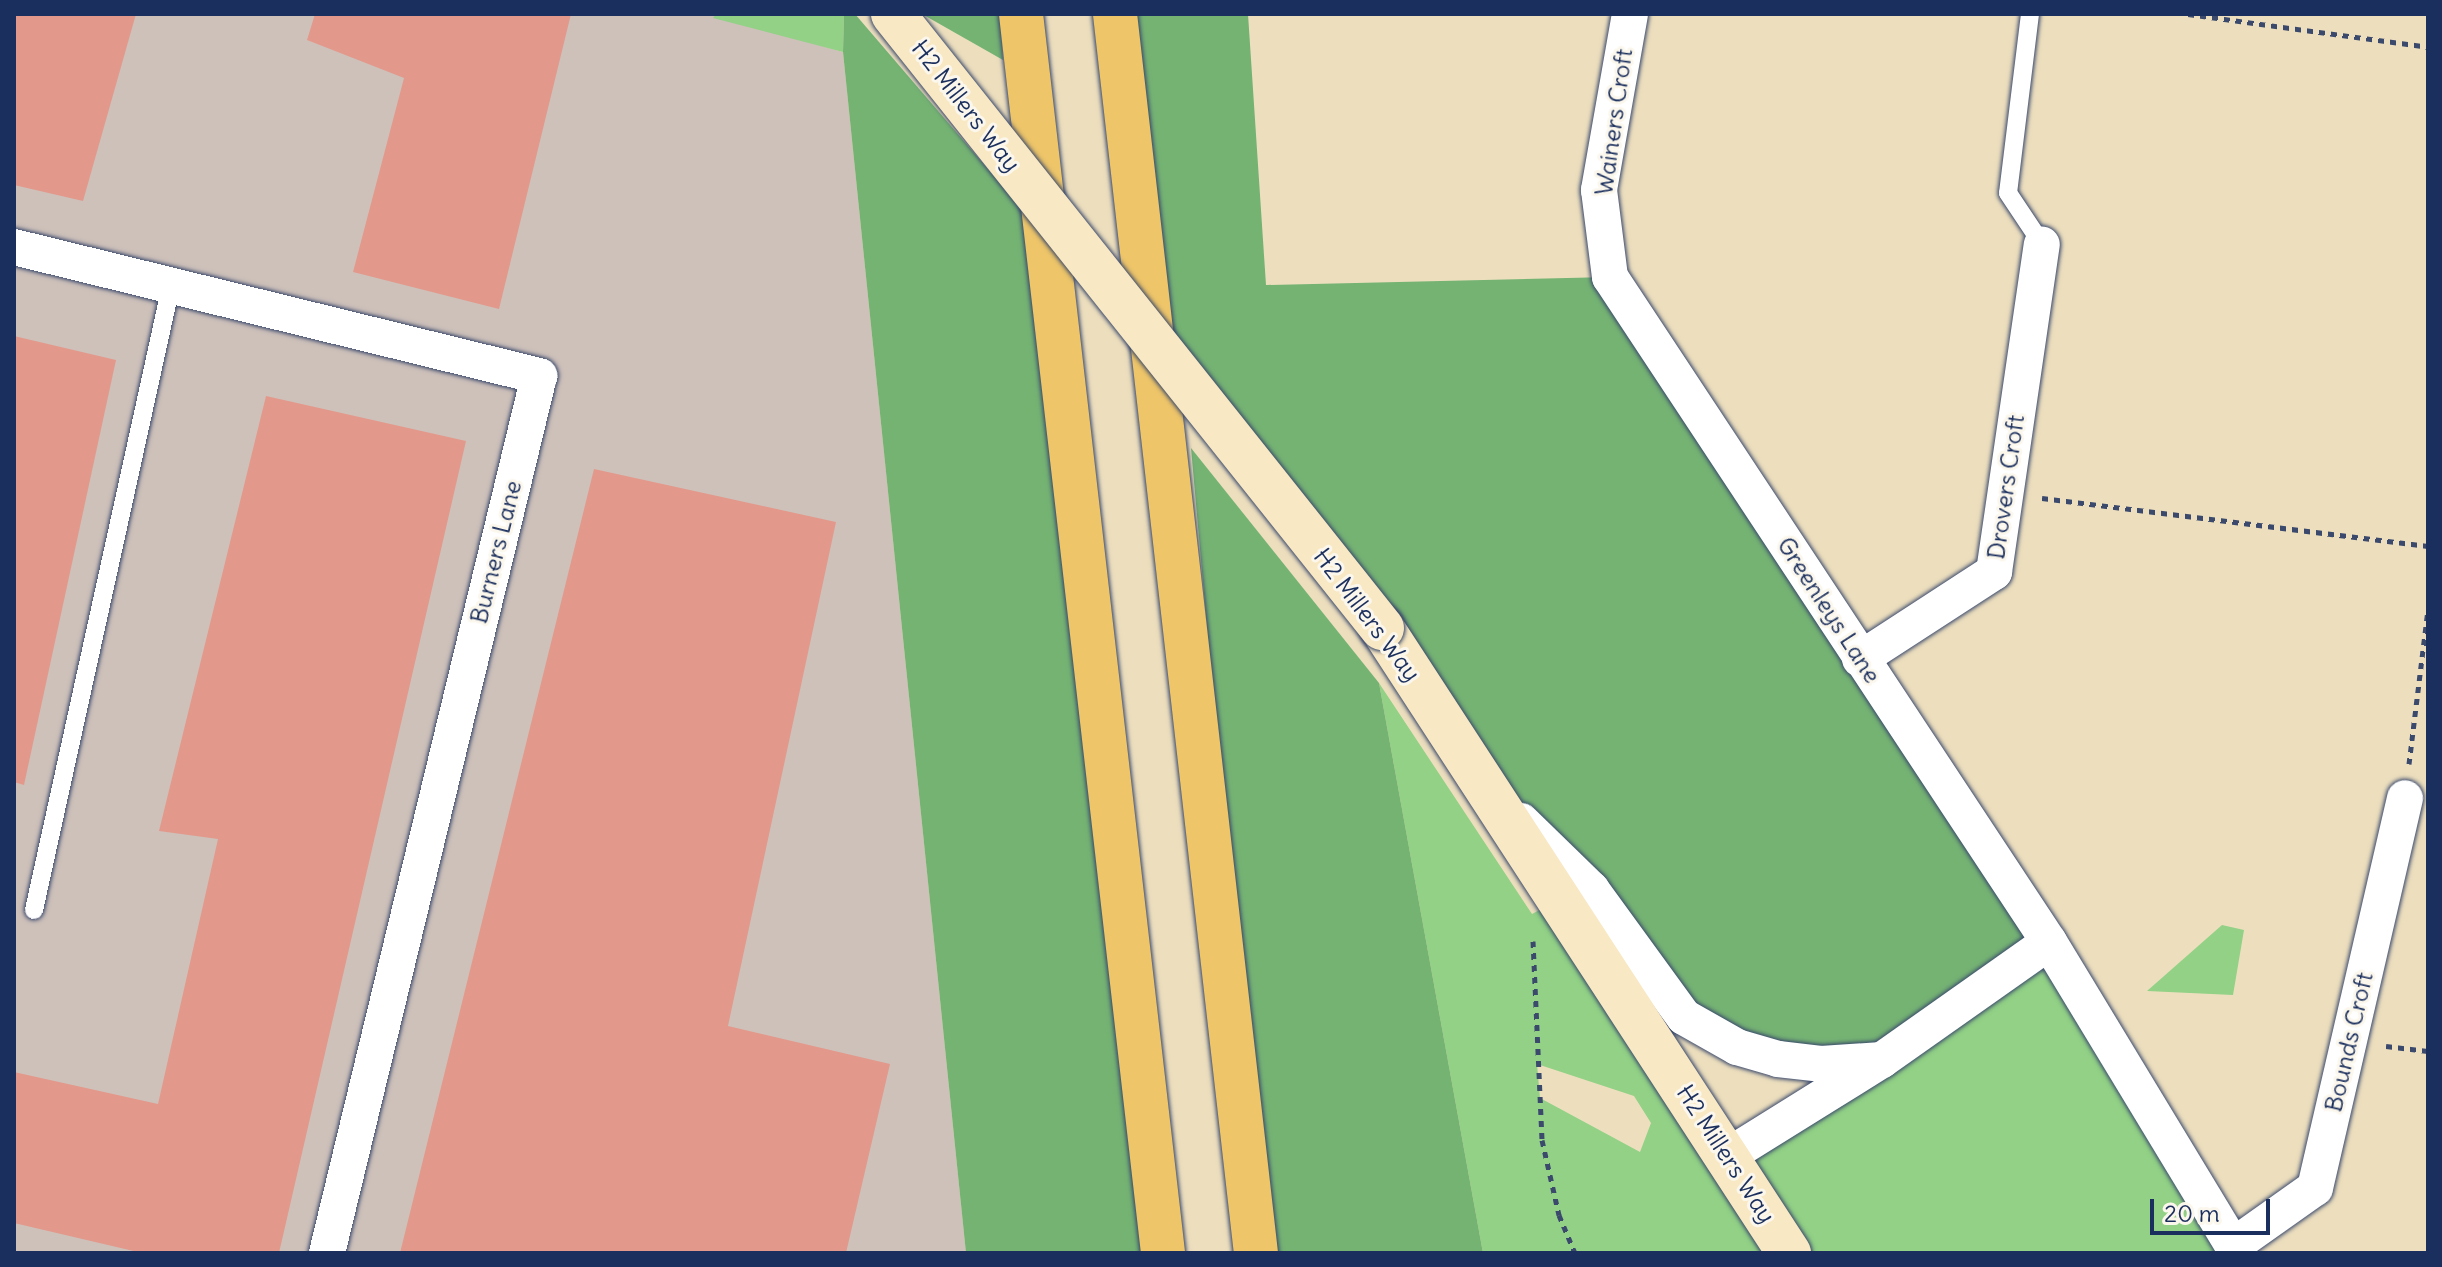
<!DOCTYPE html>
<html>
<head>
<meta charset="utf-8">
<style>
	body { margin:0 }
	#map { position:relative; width:2442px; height:1267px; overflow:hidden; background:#eddfbe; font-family:Delius,sans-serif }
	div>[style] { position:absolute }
	.industrial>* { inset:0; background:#cec1ba }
	.green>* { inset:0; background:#92d186 }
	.forest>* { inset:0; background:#75b373 }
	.building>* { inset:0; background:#e2998b }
	.path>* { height:5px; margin-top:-2.5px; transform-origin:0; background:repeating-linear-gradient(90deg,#3a496c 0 6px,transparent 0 12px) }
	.roads { filter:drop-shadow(0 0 2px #3a496c) drop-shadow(0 0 2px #3a496c) }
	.lane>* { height:18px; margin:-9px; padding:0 9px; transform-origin:9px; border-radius:9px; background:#fff }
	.street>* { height:36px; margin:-18px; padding:0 18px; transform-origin:18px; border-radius:18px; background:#fff }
	.secondary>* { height:44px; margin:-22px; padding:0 22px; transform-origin:22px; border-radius:22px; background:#f8e8c3 }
	.highway>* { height:44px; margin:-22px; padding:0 22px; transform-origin:22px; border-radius:22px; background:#eec569 }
	.bridges { filter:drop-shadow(0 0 2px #3a496c) drop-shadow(0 0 2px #3a496c) }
	.secondary-bridge>* { height:44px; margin:-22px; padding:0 22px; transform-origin:22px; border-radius:22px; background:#f8e8c3 }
	span { translate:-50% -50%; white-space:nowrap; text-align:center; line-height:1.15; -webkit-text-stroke:6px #fbf7ec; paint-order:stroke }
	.street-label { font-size:24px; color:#1b2f5e }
	.frame { position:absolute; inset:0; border:16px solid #1b2f5e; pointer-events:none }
	.scale { position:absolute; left:2150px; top:1199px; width:120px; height:36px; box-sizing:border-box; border:4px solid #1b2f5e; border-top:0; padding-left:10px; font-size:24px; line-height:28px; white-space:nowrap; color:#1b2f5e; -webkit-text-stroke:6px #fbf7ec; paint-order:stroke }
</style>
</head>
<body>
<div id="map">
	<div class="industrial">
		<div style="clip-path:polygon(14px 14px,708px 14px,843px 52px,966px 1253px,14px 1253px)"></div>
	</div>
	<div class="green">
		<div style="clip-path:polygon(716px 14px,844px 14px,843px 52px,713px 18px)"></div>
		<div style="clip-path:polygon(evenodd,1379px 683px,1532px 914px,1562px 898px,1726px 1156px,2049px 942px,2237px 1253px,1483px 1253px,1379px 683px,1537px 1064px,1634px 1096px,1651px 1123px,1640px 1152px,1540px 1098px,1537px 1064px)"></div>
		<div style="clip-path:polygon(2222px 925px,2244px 930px,2233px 995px,2147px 991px)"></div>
	</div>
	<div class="forest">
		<div style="clip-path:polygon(844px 14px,855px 14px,1046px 237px,1161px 1253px,966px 1253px,843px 52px)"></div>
		<div style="clip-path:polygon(922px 14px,1000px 14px,1003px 60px)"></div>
		<div style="clip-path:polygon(1115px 14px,1248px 14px,1266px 285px,1610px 277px,2049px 942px,1882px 1060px,1737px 1047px,1494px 795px,1146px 292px)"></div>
		<div style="clip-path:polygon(1191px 448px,1379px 683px,1483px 1253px,1263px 1253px)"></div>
	</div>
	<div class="building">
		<div style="clip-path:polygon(14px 14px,136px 14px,83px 201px,14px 185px)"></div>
		<div style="clip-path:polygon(315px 14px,571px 14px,499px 309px,353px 272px,404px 78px,307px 40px)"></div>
		<div style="clip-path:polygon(14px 336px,116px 360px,24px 785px,14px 782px)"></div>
		<div style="clip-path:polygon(266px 396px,466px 441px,279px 1253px,142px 1253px,14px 1223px,14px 1072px,158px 1104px,218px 839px,159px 831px)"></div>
		<div style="clip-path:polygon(594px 469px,836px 522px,728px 1026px,890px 1064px,846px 1253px,400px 1253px)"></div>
	</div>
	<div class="path">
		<div style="left:2188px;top:14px;width:242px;rotate:7.8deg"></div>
		<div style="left:2042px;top:498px;width:389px;rotate:7.1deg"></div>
		<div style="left:2409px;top:764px;width:155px;rotate:-83deg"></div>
		<div style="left:1533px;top:941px;width:199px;rotate:87.4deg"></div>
		<div style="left:1542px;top:1140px;width:77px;rotate:77.2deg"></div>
		<div style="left:1559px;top:1215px;width:41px;rotate:67.2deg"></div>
		<div style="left:2386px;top:1046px;width:42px;rotate:6.8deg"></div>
	</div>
	<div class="roads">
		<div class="lane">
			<div style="left:2030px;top:14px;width:180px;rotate:97deg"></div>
			<div style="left:2008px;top:193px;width:61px;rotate:56.3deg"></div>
			<div style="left:34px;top:910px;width:639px;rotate:-77.62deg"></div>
		</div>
		<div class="street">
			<div style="left:1630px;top:14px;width:179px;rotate:100deg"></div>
			<div style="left:1599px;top:190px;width:88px;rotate:82.8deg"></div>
			<div style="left:1610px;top:277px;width:797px;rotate:56.57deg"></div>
			<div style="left:2049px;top:942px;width:363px;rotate:58.8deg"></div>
			<div style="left:14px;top:247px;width:541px;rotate:13.8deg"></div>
			<div style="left:539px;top:376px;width:902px;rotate:103.59deg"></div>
			<div style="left:1860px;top:659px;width:160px;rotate:-33deg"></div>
			<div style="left:1994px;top:572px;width:331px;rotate:-81.7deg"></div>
			<div style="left:1521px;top:821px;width:98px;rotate:44.2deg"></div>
			<div style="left:1591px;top:889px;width:158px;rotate:54deg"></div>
			<div style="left:1684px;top:1017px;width:61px;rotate:29.5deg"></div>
			<div style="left:1737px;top:1047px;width:43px;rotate:16.3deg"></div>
			<div style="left:1778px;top:1059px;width:43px;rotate:6.6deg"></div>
			<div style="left:1821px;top:1064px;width:61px;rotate:-3.8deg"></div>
			<div style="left:1726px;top:1157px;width:184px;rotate:-31.9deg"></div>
			<div style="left:1882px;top:1060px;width:204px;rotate:-35.2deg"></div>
			<div style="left:2233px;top:1246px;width:100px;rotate:-35.3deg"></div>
			<div style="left:2315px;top:1188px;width:400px;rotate:-77deg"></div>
		</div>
		<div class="secondary">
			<div style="left:1382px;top:628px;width:746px;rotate:56.93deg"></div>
		</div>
		<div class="highway">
			<div style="left:1021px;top:14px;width:1247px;rotate:83.46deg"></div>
			<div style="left:1115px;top:14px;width:1247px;rotate:83.51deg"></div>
		</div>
	</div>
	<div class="bridges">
		<div class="secondary-bridge">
			<div style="left:893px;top:14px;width:785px;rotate:51.47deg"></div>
		</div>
	</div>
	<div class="street-label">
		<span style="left:966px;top:106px;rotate:52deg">H2 Millers Way</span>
		<span style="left:1614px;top:122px;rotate:-82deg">Wainers Croft</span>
		<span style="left:2006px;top:487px;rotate:-82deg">Drovers Croft</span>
		<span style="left:496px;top:552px;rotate:-76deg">Burners Lane</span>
		<span style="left:1829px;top:610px;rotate:57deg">Greenleys Lane</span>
		<span style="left:1367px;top:615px;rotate:53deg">H2 Millers Way</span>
		<span style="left:2349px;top:1042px;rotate:-77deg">Bounds Croft</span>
		<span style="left:1726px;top:1154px;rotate:57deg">H2 Millers Way</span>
	</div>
	<div class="frame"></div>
	<div class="scale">20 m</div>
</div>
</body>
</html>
